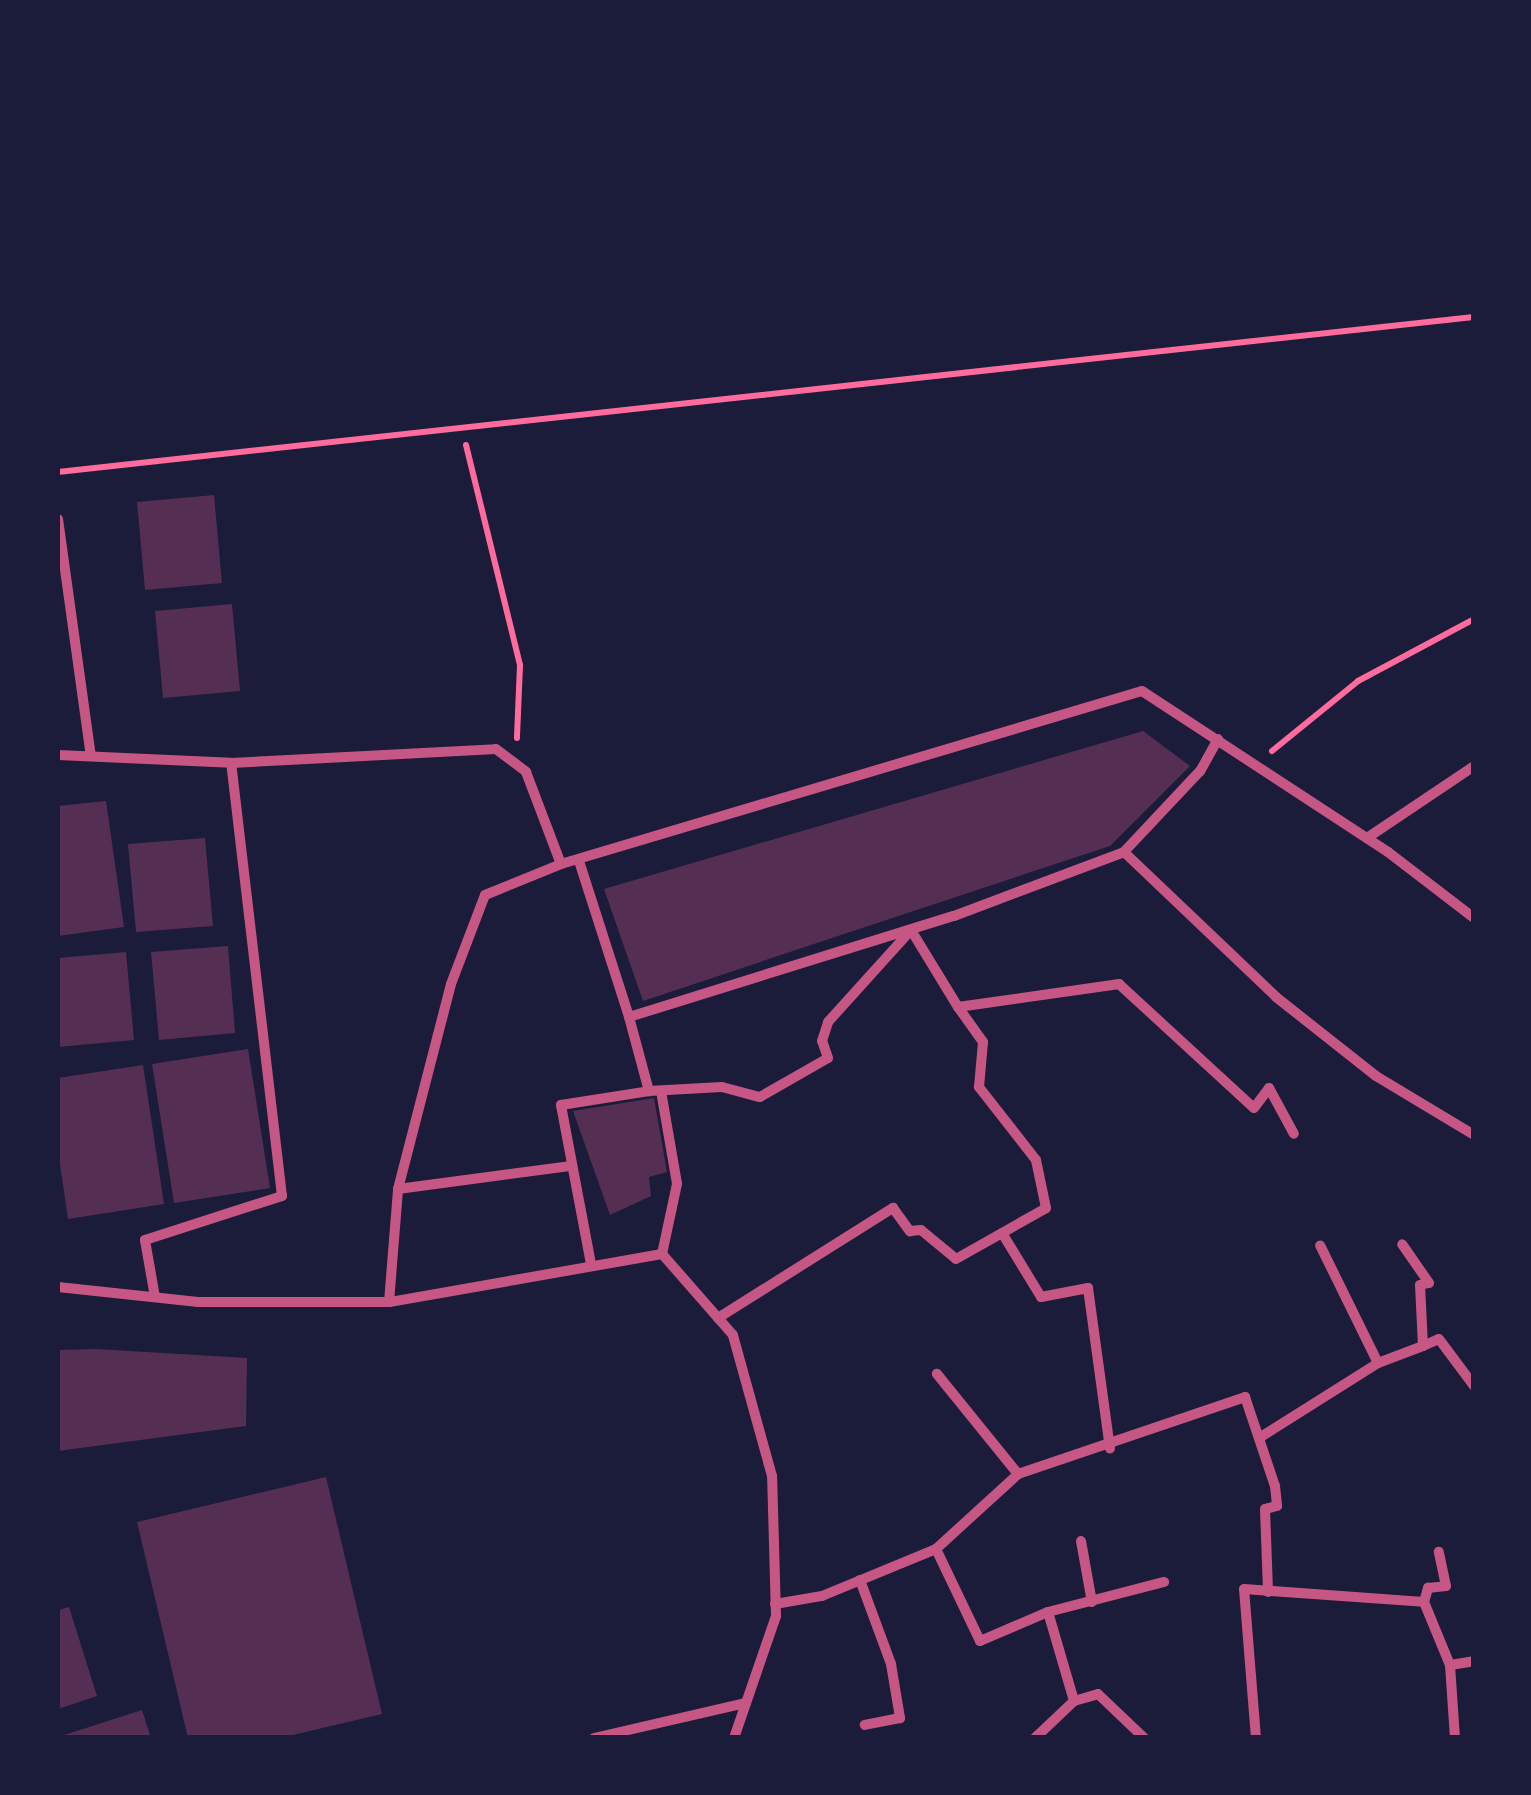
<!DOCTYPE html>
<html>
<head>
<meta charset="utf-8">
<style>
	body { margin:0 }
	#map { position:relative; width:1531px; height:1795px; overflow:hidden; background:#1b1b3a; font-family:Roboto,sans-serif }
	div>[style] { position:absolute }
	.building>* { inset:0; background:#542f53 }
	.path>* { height:6px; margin:-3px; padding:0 3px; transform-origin:3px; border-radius:3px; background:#ff6b9d }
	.minor>* { height:10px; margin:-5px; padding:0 5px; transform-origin:5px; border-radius:5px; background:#c65784 }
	span { translate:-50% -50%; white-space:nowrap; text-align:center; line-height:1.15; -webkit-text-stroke:8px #1b1b3a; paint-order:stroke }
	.frame { position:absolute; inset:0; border:60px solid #1b1b3a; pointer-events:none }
</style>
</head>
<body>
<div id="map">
	<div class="building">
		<div style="clip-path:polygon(214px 495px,222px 583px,145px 590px,137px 502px)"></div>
		<div style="clip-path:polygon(232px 604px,240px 691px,163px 698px,155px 611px)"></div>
		<div style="clip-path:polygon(1143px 731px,1190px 766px,1110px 846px,850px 932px,833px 883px,850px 932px,643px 1001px,604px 889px)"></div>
		<div style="clip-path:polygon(106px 801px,124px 927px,58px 936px,58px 806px)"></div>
		<div style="clip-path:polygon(205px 838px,213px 926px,136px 932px,128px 844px)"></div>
		<div style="clip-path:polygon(228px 946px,235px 1033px,159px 1040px,151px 952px)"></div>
		<div style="clip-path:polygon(126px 952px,134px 1040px,58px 1047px,58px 958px)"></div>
		<div style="clip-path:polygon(248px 1049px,270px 1188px,174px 1203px,152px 1064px)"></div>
		<div style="clip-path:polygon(143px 1065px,164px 1204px,68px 1219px,58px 1151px,58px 1078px)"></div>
		<div style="clip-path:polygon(654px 1098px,667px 1172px,649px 1177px,651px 1196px,610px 1215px,573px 1111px)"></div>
		<div style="clip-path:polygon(96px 1349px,247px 1358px,246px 1426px,58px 1451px,58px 1350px)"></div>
		<div style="clip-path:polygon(326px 1477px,382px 1714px,280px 1738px,188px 1738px,137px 1522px)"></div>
		<div style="clip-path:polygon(69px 1607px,97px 1696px,58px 1709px,58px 1610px)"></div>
		<div style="clip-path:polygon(142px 1710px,151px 1738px,58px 1738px,58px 1737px)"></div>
	</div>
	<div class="path">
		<div style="left:466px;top:445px;width:227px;rotate:76.2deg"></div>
		<div style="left:520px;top:665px;width:73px;rotate:92.4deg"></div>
		<div style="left:58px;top:472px;width:1424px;rotate:-6.25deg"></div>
		<div style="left:1272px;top:751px;width:111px;rotate:-39.1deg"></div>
		<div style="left:1358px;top:681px;width:132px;rotate:-28.1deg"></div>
	</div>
	<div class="minor">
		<div style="left:58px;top:519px;width:239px;rotate:82.1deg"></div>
		<div style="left:1218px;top:739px;width:37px;rotate:119deg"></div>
		<div style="left:1200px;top:771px;width:111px;rotate:133.2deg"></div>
		<div style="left:1124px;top:852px;width:210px;rotate:43.6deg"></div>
		<div style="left:1276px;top:997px;width:127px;rotate:38.3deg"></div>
		<div style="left:1376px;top:1076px;width:114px;rotate:31deg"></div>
		<div style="left:58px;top:755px;width:173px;rotate:2.6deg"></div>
		<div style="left:231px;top:763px;width:265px;rotate:-3deg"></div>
		<div style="left:496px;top:749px;width:38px;rotate:37deg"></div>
		<div style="left:526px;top:772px;width:98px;rotate:69.2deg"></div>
		<div style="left:1367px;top:838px;width:129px;rotate:-33.9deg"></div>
		<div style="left:579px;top:861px;width:164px;rotate:72.2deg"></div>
		<div style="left:629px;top:1017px;width:340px;rotate:-17.3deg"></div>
		<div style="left:954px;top:916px;width:182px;rotate:-20.6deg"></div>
		<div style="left:629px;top:1017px;width:77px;rotate:74.9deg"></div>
		<div style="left:649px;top:1091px;width:73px;rotate:-3.1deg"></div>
		<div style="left:722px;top:1087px;width:39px;rotate:15deg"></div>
		<div style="left:760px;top:1097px;width:78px;rotate:-29.8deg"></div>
		<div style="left:828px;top:1058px;width:18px;rotate:-109deg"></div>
		<div style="left:822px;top:1041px;width:20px;rotate:-72deg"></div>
		<div style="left:828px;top:1022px;width:124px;rotate:-47.9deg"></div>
		<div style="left:911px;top:930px;width:90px;rotate:58.6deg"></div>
		<div style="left:958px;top:1007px;width:163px;rotate:-8.1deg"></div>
		<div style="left:1119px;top:984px;width:183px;rotate:42.6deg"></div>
		<div style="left:1254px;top:1108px;width:25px;rotate:-53deg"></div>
		<div style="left:1269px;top:1088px;width:52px;rotate:61.5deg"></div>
		<div style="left:661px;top:1091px;width:94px;rotate:80.2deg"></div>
		<div style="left:677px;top:1184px;width:72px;rotate:102.1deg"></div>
		<div style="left:398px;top:1189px;width:175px;rotate:-7.6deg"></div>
		<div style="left:1002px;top:1233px;width:75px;rotate:58.6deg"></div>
		<div style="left:1041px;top:1297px;width:48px;rotate:-10.8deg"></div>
		<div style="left:1088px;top:1288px;width:162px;rotate:82.2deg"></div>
		<div style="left:591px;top:1264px;width:162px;rotate:-100.7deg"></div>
		<div style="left:561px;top:1105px;width:89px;rotate:-9deg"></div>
		<div style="left:58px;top:1287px;width:141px;rotate:6.1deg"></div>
		<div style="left:198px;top:1302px;width:191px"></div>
		<div style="left:155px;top:1297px;width:58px;rotate:-100deg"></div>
		<div style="left:145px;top:1240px;width:144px;rotate:-17.8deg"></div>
		<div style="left:282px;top:1196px;width:436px;rotate:-96.7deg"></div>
		<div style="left:718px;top:1318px;width:207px;rotate:-32.2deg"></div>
		<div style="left:893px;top:1208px;width:29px;rotate:54deg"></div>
		<div style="left:910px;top:1231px;width:11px;rotate:-5deg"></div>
		<div style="left:921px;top:1230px;width:45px;rotate:39.6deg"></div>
		<div style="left:956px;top:1259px;width:103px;rotate:-29.5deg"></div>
		<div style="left:1046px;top:1208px;width:49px;rotate:-101.8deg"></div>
		<div style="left:1036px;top:1160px;width:93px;rotate:-128deg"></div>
		<div style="left:979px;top:1087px;width:45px;rotate:-84.9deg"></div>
		<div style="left:983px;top:1042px;width:43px;rotate:-125.5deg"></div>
		<div style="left:1423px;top:1346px;width:17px;rotate:-24deg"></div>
		<div style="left:1439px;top:1339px;width:59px;rotate:53.3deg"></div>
		<div style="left:1378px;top:1363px;width:48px;rotate:-20.7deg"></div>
		<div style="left:1423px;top:1346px;width:61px;rotate:-92.8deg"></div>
		<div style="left:1420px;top:1285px;width:9px;rotate:-13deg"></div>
		<div style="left:1429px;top:1283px;width:47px;rotate:-124.7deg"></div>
		<div style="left:1259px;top:1438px;width:141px;rotate:-32.2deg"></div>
		<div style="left:1378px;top:1363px;width:131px;rotate:-116.2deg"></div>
		<div style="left:1018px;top:1474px;width:240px;rotate:-18.7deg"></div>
		<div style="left:1245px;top:1397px;width:94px;rotate:71.4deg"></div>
		<div style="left:1275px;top:1486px;width:20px;rotate:84deg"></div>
		<div style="left:1277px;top:1506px;width:12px;rotate:166deg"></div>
		<div style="left:1265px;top:1509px;width:83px;rotate:87.9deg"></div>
		<div style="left:1081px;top:1541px;width:62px;rotate:79.8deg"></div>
		<div style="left:936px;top:1549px;width:102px;rotate:64.4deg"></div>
		<div style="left:980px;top:1641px;width:74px;rotate:-23.1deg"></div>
		<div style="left:1048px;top:1612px;width:120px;rotate:-14.5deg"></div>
		<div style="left:860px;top:1580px;width:90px;rotate:69.7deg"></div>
		<div style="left:891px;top:1664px;width:55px;rotate:80.5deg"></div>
		<div style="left:900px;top:1718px;width:36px;rotate:169deg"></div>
		<div style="left:1424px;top:1602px;width:68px;rotate:67.6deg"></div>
		<div style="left:1450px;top:1665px;width:24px;rotate:-9deg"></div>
		<div style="left:775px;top:1604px;width:48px;rotate:-9.7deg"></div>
		<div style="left:822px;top:1596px;width:123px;rotate:-22.4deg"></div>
		<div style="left:936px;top:1549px;width:111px;rotate:-42.4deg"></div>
		<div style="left:1018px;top:1474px;width:129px;rotate:-129deg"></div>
		<div style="left:1048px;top:1612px;width:93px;rotate:73.7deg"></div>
		<div style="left:1450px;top:1665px;width:73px;rotate:86.1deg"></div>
		<div style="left:594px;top:1738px;width:156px;rotate:-13deg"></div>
		<div style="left:734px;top:1738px;width:129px;rotate:-71deg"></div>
		<div style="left:776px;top:1616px;width:140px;rotate:-91.6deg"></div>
		<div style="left:772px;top:1476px;width:146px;rotate:-105.5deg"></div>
		<div style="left:733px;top:1335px;width:108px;rotate:-131.2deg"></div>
		<div style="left:662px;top:1254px;width:277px;rotate:170deg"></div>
		<div style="left:389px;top:1302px;width:113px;rotate:-85.4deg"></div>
		<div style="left:398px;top:1189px;width:212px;rotate:-75.5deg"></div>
		<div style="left:451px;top:984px;width:95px;rotate:-69.1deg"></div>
		<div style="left:485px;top:895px;width:82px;rotate:-22.2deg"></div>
		<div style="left:561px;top:864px;width:606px;rotate:-16.58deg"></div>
		<div style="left:1142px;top:691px;width:294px;rotate:33.2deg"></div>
		<div style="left:1388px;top:852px;width:108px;rotate:37.5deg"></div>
		<div style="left:1035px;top:1738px;width:54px;rotate:-43.5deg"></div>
		<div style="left:1074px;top:1701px;width:25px;rotate:-16deg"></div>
		<div style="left:1098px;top:1694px;width:64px;rotate:43.7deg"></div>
		<div style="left:1256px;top:1738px;width:149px;rotate:-94.6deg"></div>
		<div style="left:1244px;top:1589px;width:180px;rotate:4.1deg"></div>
		<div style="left:1424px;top:1602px;width:15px;rotate:-74deg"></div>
		<div style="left:1428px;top:1588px;width:18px;rotate:-6deg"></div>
		<div style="left:1446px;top:1586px;width:35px;rotate:-102deg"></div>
	</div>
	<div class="frame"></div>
</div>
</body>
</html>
